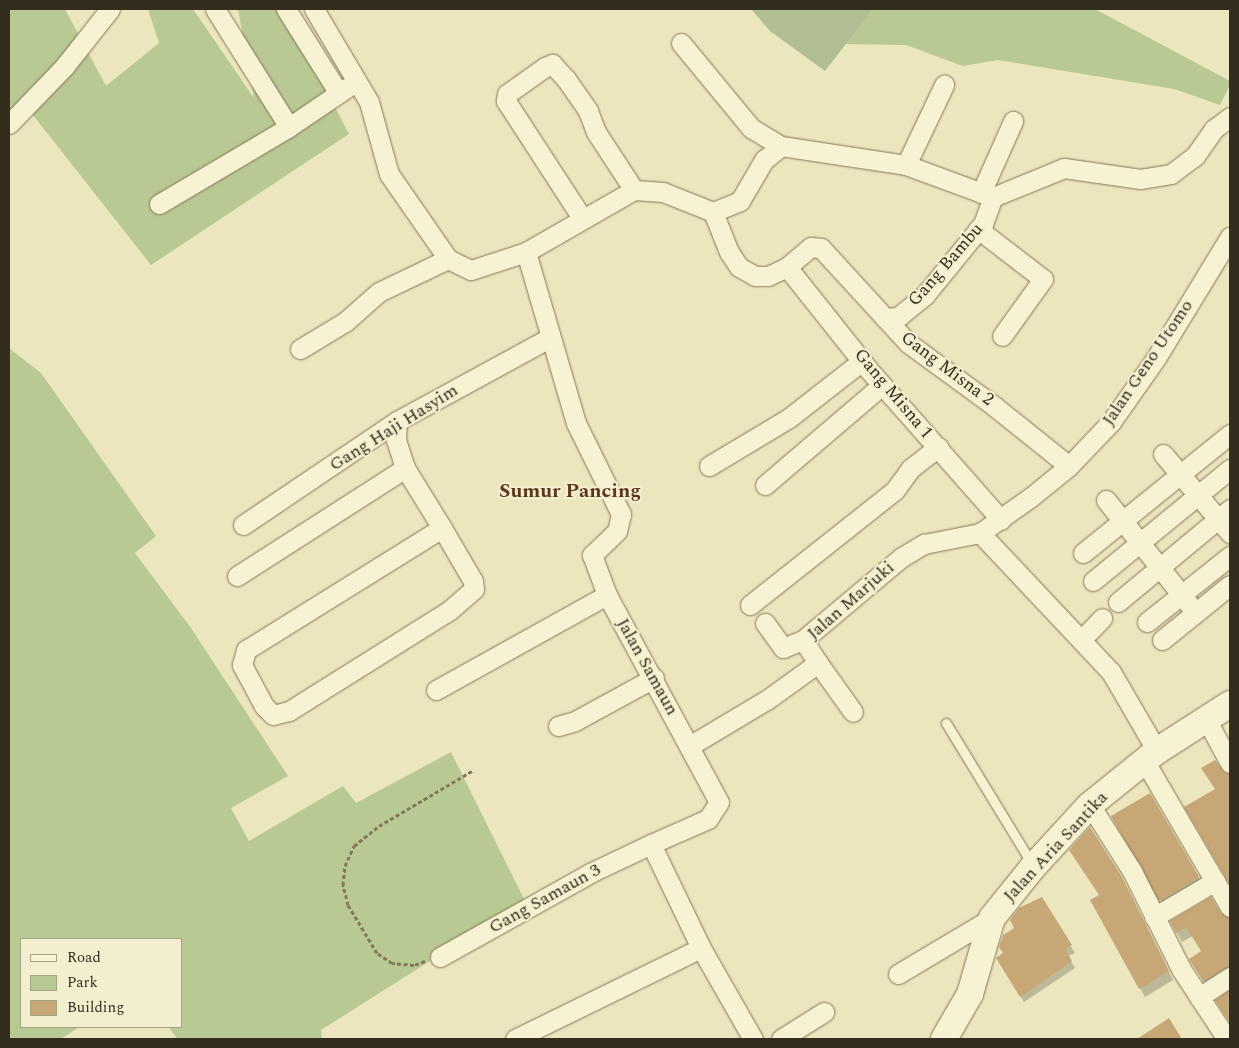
<!DOCTYPE html>
<html>
<head>
<meta charset="utf-8">
<style>
	body { margin:0 }
	#map { position:relative; width:1239px; height:1048px; overflow:hidden; background:#ece6bf; font-family:Spectral,serif }
	div>[style] { position:absolute }
	.green>* { inset:0; background:#b9c994 }
	.cemetery>* { inset:0; background:#b1be93 }
	.shadow>* { inset:0; background:#0003 }
	.building>* { inset:0; background:#c8a776 }
	.path>* { height:3px; margin-top:-1.5px; transform-origin:0; background:repeating-linear-gradient(90deg,#847758 0 4px,transparent 0 6.5px) }
	.roads { filter:drop-shadow(0 0 1px #847758) drop-shadow(0 0 1px #847758) }
	.lane>* { height:9px; margin:-4.5px; padding:0 4.5px; transform-origin:4.5px; border-radius:4.5px; background:#f7f3d2 }
	.street>* { height:19px; margin:-9.5px; padding:0 9.5px; transform-origin:9.5px; border-radius:9.5px; background:#f7f3d2 }
	.secondary>* { height:26px; margin:-13px; padding:0 13px; transform-origin:13px; border-radius:13px; background:#f7f3d2 }
	span { translate:-50% -50%; white-space:nowrap; text-align:center; line-height:1.15; -webkit-text-stroke:4.5px #f3efce; paint-order:stroke }
	.street-label { font-size:18px; color:#342c1c }
	.quarter-label { font-size:20px; color:#5e371d; font-weight:700 }
	.frame { position:absolute; inset:0; border:10px solid #342c1c; pointer-events:none }
	.legend { position:absolute; left:20px; top:938px; width:162px; height:90px; box-sizing:border-box; background:#f3efce; border:1px solid #a7a187; margin:0; padding:6px 9px; list-style:none; font-size:15px; color:#342c1c }
	.legend li { display:flex; align-items:center; gap:10px; height:25px }
	.legend b { width:25px; border:1px solid #a7a187 }
</style>
</head>
<body>
<div id="map">
	<div class="green">
		<div style="clip-path:polygon(9px 9px,65px 9px,106px 86px,159px 43px,148px 9px,193px 9px,254px 98px,238px 9px,284px 9px,349px 134px,151px 265px,29px 110px,9px 128px)"></div>
		<div style="clip-path:polygon(873px 9px,1095px 9px,1230px 81px,1230px 85px,1220px 105px,1174px 89px,998px 60px,963px 66px,906px 45px,845px 44px)"></div>
		<div style="clip-path:polygon(9px 348px,41px 373px,156px 536px,135px 553px,191px 628px,288px 776px,231px 808px,249px 841px,343px 786px,356px 803px,451px 752px,525px 901px,321px 1030px,322px 1039px,177px 1039px,169px 1027px,181px 1027px,181px 939px,21px 939px,21px 1027px,79px 1027px,61px 1039px,9px 1039px)"></div>
	</div>
	<div class="cemetery">
		<div style="clip-path:polygon(751px 9px,873px 9px,825px 71px,770px 31px)"></div>
	</div>
	<div class="shadow">
		<div style="clip-path:polygon(1223px 774px,1230px 774px,1230px 885px,1186px 807px,1216px 790px)"></div>
		<div style="clip-path:polygon(1150px 795px,1205px 888px,1167px 911px,1112px 817px)"></div>
		<div style="clip-path:polygon(1127px 887px,1173px 980px,1145px 997px,1092px 901px)"></div>
		<div style="clip-path:polygon(1041px 899px,1075px 953px,1068px 956px,1075px 968px,1024px 1002px,998px 958px,1004px 953px,1016px 928px)"></div>
		<div style="clip-path:polygon(1230px 918px,1230px 979px,1209px 990px,1196px 969px,1203px 951px,1193px 936px,1182px 942px,1171px 921px)"></div>
	</div>
	<div class="building">
		<div style="clip-path:polygon(1215px 760px,1224px 772px,1230px 774px,1230px 885px,1184px 807px,1215px 789px,1201px 768px)"></div>
		<div style="clip-path:polygon(1150px 793px,1199px 877px,1159px 901px,1111px 816px)"></div>
		<div style="clip-path:polygon(1090px 827px,1122px 877px,1169px 971px,1139px 989px,1090px 900px,1099px 895px,1069px 850px)"></div>
		<div style="clip-path:polygon(1042px 897px,1072px 945px,1065px 949px,1072px 961px,1020px 997px,996px 958px,1003px 953px,999px 947px,1003px 935px,1014px 928px,1010px 920px,1019px 908px)"></div>
		<div style="clip-path:polygon(1211px 897px,1221px 913px,1230px 918px,1230px 966px,1203px 981px,1189px 959px,1201px 951px,1186px 927px,1176px 933px,1170px 921px)"></div>
		<div style="clip-path:polygon(1230px 990px,1230px 1023px,1215px 1000px)"></div>
		<div style="clip-path:polygon(1169px 1018px,1182px 1039px,1137px 1039px)"></div>
	</div>
	<div class="path">
		<div style="left:425px;top:961px;width:12px;rotate:160deg"></div>
		<div style="left:414px;top:965px;width:22px;rotate:-175deg"></div>
		<div style="left:392px;top:963px;width:18px;rotate:-146deg"></div>
		<div style="left:377px;top:953px;width:56px;rotate:-121.1deg"></div>
		<div style="left:348px;top:905px;width:21px;rotate:-104deg"></div>
		<div style="left:343px;top:885px;width:19px;rotate:-84deg"></div>
		<div style="left:345px;top:866px;width:22px;rotate:-66deg"></div>
		<div style="left:354px;top:846px;width:32px;rotate:-39deg"></div>
		<div style="left:379px;top:826px;width:108px;rotate:-30.6deg"></div>
	</div>
	<div class="roads">
		<div class="lane">
			<div style="left:946px;top:723px;width:165px;rotate:58.6deg"></div>
		</div>
		<div class="street">
			<div style="left:286px;top:9px;width:98px;rotate:57.9deg"></div>
			<div style="left:314px;top:9px;width:108px;rotate:59.4deg"></div>
			<div style="left:369px;top:102px;width:75px;rotate:74.5deg"></div>
			<div style="left:389px;top:174px;width:103px;rotate:55.2deg"></div>
			<div style="left:448px;top:259px;width:25px;rotate:26deg"></div>
			<div style="left:471px;top:270px;width:58px;rotate:-18.1deg"></div>
			<div style="left:526px;top:252px;width:125px;rotate:-29.9deg"></div>
			<div style="left:634px;top:190px;width:29px;rotate:4deg"></div>
			<div style="left:663px;top:192px;width:54px;rotate:21.8deg"></div>
			<div style="left:713px;top:212px;width:29px;rotate:-22deg"></div>
			<div style="left:740px;top:201px;width:48px;rotate:-59.7deg"></div>
			<div style="left:764px;top:160px;width:22px;rotate:-39deg"></div>
			<div style="left:781px;top:146px;width:126px;rotate:8.6deg"></div>
			<div style="left:906px;top:165px;width:93px;rotate:20.2deg"></div>
			<div style="left:993px;top:197px;width:77px;rotate:-22.2deg"></div>
			<div style="left:1064px;top:168px;width:77px;rotate:8.2deg"></div>
			<div style="left:1140px;top:179px;width:31px;rotate:-9deg"></div>
			<div style="left:1171px;top:174px;width:30px;rotate:-37deg"></div>
			<div style="left:1195px;top:156px;width:33px;rotate:-55deg"></div>
			<div style="left:1214px;top:129px;width:20px;rotate:-37deg"></div>
			<div style="left:681px;top:43px;width:110px;rotate:50.5deg"></div>
			<div style="left:751px;top:128px;width:35px;rotate:31deg"></div>
			<div style="left:9px;top:124px;width:79px;rotate:-46deg"></div>
			<div style="left:64px;top:67px;width:74px;rotate:-51.6deg"></div>
			<div style="left:289px;top:127px;width:71px;rotate:-34.1deg"></div>
			<div style="left:906px;top:165px;width:89px;rotate:-64.6deg"></div>
			<div style="left:981px;top:193px;width:79px;rotate:-66deg"></div>
			<div style="left:159px;top:204px;width:151px;rotate:-30.6deg"></div>
			<div style="left:289px;top:127px;width:139px;rotate:-122.1deg"></div>
			<div style="left:713px;top:212px;width:43px;rotate:68.2deg"></div>
			<div style="left:729px;top:252px;width:18px;rotate:56deg"></div>
			<div style="left:739px;top:267px;width:18px;rotate:29deg"></div>
			<div style="left:755px;top:276px;width:13px"></div>
			<div style="left:768px;top:276px;width:21px;rotate:-25deg"></div>
			<div style="left:787px;top:267px;width:31px;rotate:-40deg"></div>
			<div style="left:811px;top:247px;width:10px;rotate:6deg"></div>
			<div style="left:821px;top:248px;width:129px;rotate:47.5deg"></div>
			<div style="left:908px;top:343px;width:107px;rotate:36.2deg"></div>
			<div style="left:994px;top:406px;width:96px;rotate:38.7deg"></div>
			<div style="left:582px;top:218px;width:140px;rotate:-123deg"></div>
			<div style="left:506px;top:101px;width:7px;rotate:-82deg"></div>
			<div style="left:507px;top:94px;width:47px;rotate:-35.4deg"></div>
			<div style="left:545px;top:67px;width:8px;rotate:-23deg"></div>
			<div style="left:552px;top:64px;width:21px;rotate:47deg"></div>
			<div style="left:566px;top:79px;width:39px;rotate:55deg"></div>
			<div style="left:588px;top:111px;width:22px;rotate:69deg"></div>
			<div style="left:596px;top:132px;width:69px;rotate:56.8deg"></div>
			<div style="left:978px;top:229px;width:82px;rotate:37.6deg"></div>
			<div style="left:1043px;top:279px;width:70px;rotate:125.7deg"></div>
			<div style="left:526px;top:252px;width:178px;rotate:73.7deg"></div>
			<div style="left:576px;top:423px;width:102px;rotate:63.7deg"></div>
			<div style="left:621px;top:514px;width:17px;rotate:103deg"></div>
			<div style="left:617px;top:531px;width:35px;rotate:136deg"></div>
			<div style="left:592px;top:555px;width:43px;rotate:69.4deg"></div>
			<div style="left:607px;top:595px;width:235px;rotate:61.6deg"></div>
			<div style="left:719px;top:802px;width:20px;rotate:123deg"></div>
			<div style="left:708px;top:819px;width:62px;rotate:156.3deg"></div>
			<div style="left:651px;top:844px;width:115px;rotate:64.3deg"></div>
			<div style="left:701px;top:948px;width:105px;rotate:60.3deg"></div>
			<div style="left:787px;top:267px;width:130px;rotate:51.5deg"></div>
			<div style="left:868px;top:369px;width:201px;rotate:48.6deg"></div>
			<div style="left:885px;top:318px;width:13px;rotate:-4deg"></div>
			<div style="left:898px;top:317px;width:35px;rotate:-39deg"></div>
			<div style="left:925px;top:295px;width:92px;rotate:-50.8deg"></div>
			<div style="left:983px;top:224px;width:29px;rotate:-70deg"></div>
			<div style="left:300px;top:349px;width:52px;rotate:-31deg"></div>
			<div style="left:345px;top:322px;width:45px;rotate:-41.4deg"></div>
			<div style="left:379px;top:292px;width:76px;rotate:-25.6deg"></div>
			<div style="left:397px;top:421px;width:19px;rotate:93deg"></div>
			<div style="left:396px;top:440px;width:29px;rotate:72deg"></div>
			<div style="left:405px;top:468px;width:70px;rotate:58.3deg"></div>
			<div style="left:442px;top:528px;width:61px;rotate:59.7deg"></div>
			<div style="left:473px;top:581px;width:8px;rotate:83deg"></div>
			<div style="left:474px;top:589px;width:32px;rotate:139deg"></div>
			<div style="left:450px;top:610px;width:190px;rotate:147.9deg"></div>
			<div style="left:289px;top:711px;width:16px;rotate:166deg"></div>
			<div style="left:273px;top:715px;width:13px;rotate:-135deg"></div>
			<div style="left:264px;top:706px;width:47px;rotate:-118.2deg"></div>
			<div style="left:242px;top:665px;width:16px;rotate:-75deg"></div>
			<div style="left:246px;top:650px;width:231px;rotate:-31.9deg"></div>
			<div style="left:1163px;top:454px;width:104px;rotate:49.7deg"></div>
			<div style="left:709px;top:466px;width:93px;rotate:-31deg"></div>
			<div style="left:789px;top:418px;width:93px;rotate:-38deg"></div>
			<div style="left:765px;top:485px;width:154px;rotate:-40.5deg"></div>
			<div style="left:1106px;top:500px;width:144px;rotate:51.5deg"></div>
			<div style="left:243px;top:525px;width:186px;rotate:-34deg"></div>
			<div style="left:397px;top:421px;width:173px;rotate:-28.6deg"></div>
			<div style="left:980px;top:533px;width:191px;rotate:46.7deg"></div>
			<div style="left:1111px;top:672px;width:91px;rotate:59.8deg"></div>
			<div style="left:1083px;top:553px;width:189px;rotate:-39deg"></div>
			<div style="left:237px;top:576px;width:200px;rotate:-32.7deg"></div>
			<div style="left:1093px;top:581px;width:177px;rotate:-39.3deg"></div>
			<div style="left:1118px;top:602px;width:146px;rotate:-39.7deg"></div>
			<div style="left:750px;top:605px;width:185px;rotate:-38.4deg"></div>
			<div style="left:895px;top:490px;width:26px;rotate:-54deg"></div>
			<div style="left:910px;top:469px;width:36px;rotate:-38deg"></div>
			<div style="left:1147px;top:622px;width:106px;rotate:-38.5deg"></div>
			<div style="left:765px;top:623px;width:31px;rotate:54deg"></div>
			<div style="left:783px;top:648px;width:22px;rotate:-22deg"></div>
			<div style="left:1082px;top:639px;width:29px;rotate:-46deg"></div>
			<div style="left:1162px;top:640px;width:87px;rotate:-39deg"></div>
			<div style="left:818px;top:663px;width:60px;rotate:54.5deg"></div>
			<div style="left:436px;top:690px;width:196px;rotate:-29.1deg"></div>
			<div style="left:1206px;top:719px;width:50px;rotate:61.4deg"></div>
			<div style="left:558px;top:726px;width:18px;rotate:-16deg"></div>
			<div style="left:575px;top:721px;width:90px;rotate:-28.6deg"></div>
			<div style="left:691px;top:745px;width:90px;rotate:-30.9deg"></div>
			<div style="left:768px;top:699px;width:62px;rotate:-35.8deg"></div>
			<div style="left:818px;top:663px;width:27px;rotate:-123deg"></div>
			<div style="left:803px;top:640px;width:129px;rotate:-40deg"></div>
			<div style="left:902px;top:557px;width:26px;rotate:-31deg"></div>
			<div style="left:924px;top:544px;width:57px;rotate:-11.1deg"></div>
			<div style="left:980px;top:533px;width:62px;rotate:-35.2deg"></div>
			<div style="left:1031px;top:497px;width:49px;rotate:-39.2deg"></div>
			<div style="left:1069px;top:466px;width:61px;rotate:-46.3deg"></div>
			<div style="left:1111px;top:422px;width:78px;rotate:-54.9deg"></div>
			<div style="left:1156px;top:358px;width:142px;rotate:-58.6deg"></div>
			<div style="left:1144px;top:760px;width:170px;rotate:59.7deg"></div>
			<div style="left:1090px;top:805px;width:78px;rotate:57.5deg"></div>
			<div style="left:1132px;top:871px;width:110px;rotate:63.4deg"></div>
			<div style="left:1181px;top:969px;width:84px;rotate:56.7deg"></div>
			<div style="left:1154px;top:917px;width:71px;rotate:-30.5deg"></div>
			<div style="left:440px;top:957px;width:172px;rotate:-29.2deg"></div>
			<div style="left:590px;top:873px;width:68px;rotate:-25.4deg"></div>
			<div style="left:898px;top:974px;width:109px;rotate:-30.8deg"></div>
			<div style="left:1199px;top:997px;width:37px;rotate:-33deg"></div>
			<div style="left:515px;top:1039px;width:207px;rotate:-26.1deg"></div>
			<div style="left:781px;top:1039px;width:51px;rotate:-32.1deg"></div>
		</div>
		<div class="secondary">
			<div style="left:944px;top:1039px;width:52px;rotate:-60deg"></div>
			<div style="left:970px;top:994px;width:79px;rotate:-73.9deg"></div>
			<div style="left:992px;top:918px;width:65px;rotate:-51.2deg"></div>
			<div style="left:1033px;top:867px;width:84px;rotate:-47.4deg"></div>
			<div style="left:1090px;top:805px;width:86px;rotate:-38.9deg"></div>
			<div style="left:1157px;top:751px;width:87px;rotate:-32.8deg"></div>
		</div>
	</div>
	<div class="street-label">
		<span style="left:946px;top:265px;rotate:-49deg">Gang Bambu</span>
		<span style="left:1148px;top:363px;rotate:-56deg">Jalan Geno Utomo</span>
		<span style="left:947px;top:369px;rotate:37deg">Gang Misna 2</span>
		<span style="left:893px;top:394px;rotate:50deg">Gang Misna 1</span>
		<span style="left:394px;top:428px;rotate:-32deg">Gang Haji Hasyim</span>
		<span style="left:851px;top:601px;rotate:-41deg">Jalan Marjuki</span>
		<span style="left:647px;top:667px;rotate:61deg">Jalan Samaun</span>
		<span style="left:1056px;top:847px;rotate:-47deg">Jalan Aria Santika</span>
		<span style="left:545px;top:899px;rotate:-29deg">Gang Samaun 3</span>
	</div>
	<div class="quarter-label">
		<span style="left:570px;top:491px">Sumur Pancing</span>
	</div>
	<div class="frame"></div>
	<ul class="legend">
	<li><b style="height:6px;background:#f7f3d2"></b>Road</li>
	<li><b style="height:14px;background:#b9c994"></b>Park</li>
	<li><b style="height:14px;background:#c8a776"></b>Building</li>
	</ul>
</div>
</body>
</html>
